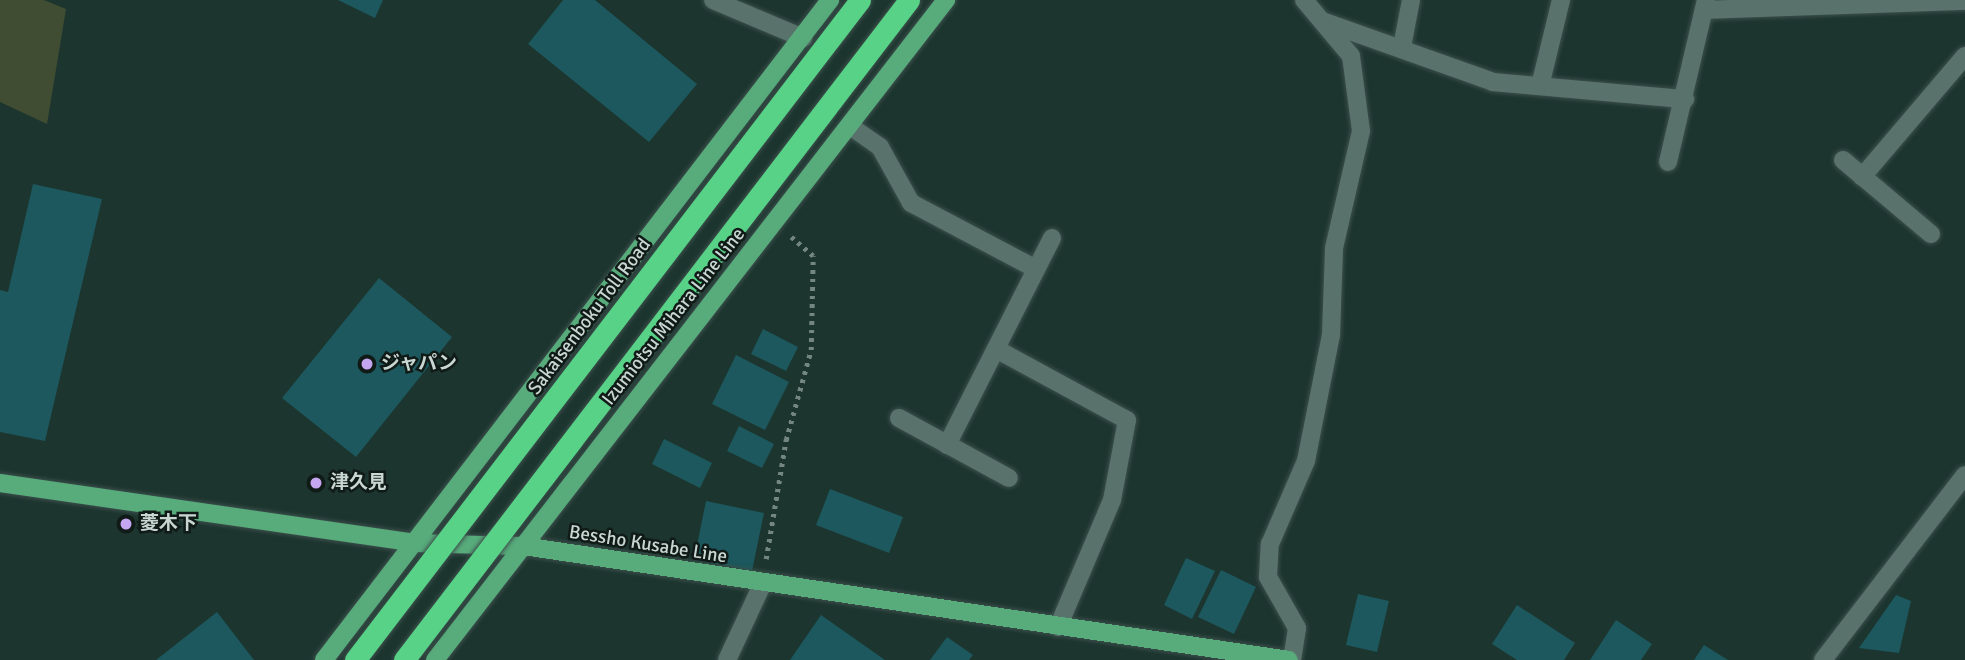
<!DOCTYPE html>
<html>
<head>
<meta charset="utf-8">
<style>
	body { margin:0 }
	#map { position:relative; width:1965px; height:660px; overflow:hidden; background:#1d352f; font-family:Signika,"Noto Sans JP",sans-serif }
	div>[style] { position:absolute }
	.green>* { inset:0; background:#414d32 }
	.building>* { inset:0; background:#1c585d }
	.path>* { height:4.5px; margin-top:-2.25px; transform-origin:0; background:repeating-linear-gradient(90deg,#738681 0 3.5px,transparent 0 8.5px) }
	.roads { filter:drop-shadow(0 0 2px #3c504c) drop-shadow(0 0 2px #3c504c) }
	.minor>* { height:18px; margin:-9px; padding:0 9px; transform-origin:9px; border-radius:9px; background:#59736c }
	.major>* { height:18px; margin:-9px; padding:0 9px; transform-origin:9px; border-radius:9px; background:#58ac7c }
	.bridges { filter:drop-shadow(0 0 2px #3c504c) drop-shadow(0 0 2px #3c504c) }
	.highway-bridge>* { height:21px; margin:-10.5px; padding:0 10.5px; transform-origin:10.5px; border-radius:10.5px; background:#58d286 }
	.dots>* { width:19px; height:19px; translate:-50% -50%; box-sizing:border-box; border:4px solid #101a17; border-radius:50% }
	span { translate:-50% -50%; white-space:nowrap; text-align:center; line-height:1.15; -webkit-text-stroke:5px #101a17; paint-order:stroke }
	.street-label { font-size:19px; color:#c9d7d3 }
	.poi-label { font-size:19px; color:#c9d7d3; font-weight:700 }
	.left { translate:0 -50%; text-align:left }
</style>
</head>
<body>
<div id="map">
	<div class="green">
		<div style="clip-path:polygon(0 0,44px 0,66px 9px,47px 124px,0 102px)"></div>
	</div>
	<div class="building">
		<div style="clip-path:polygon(338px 0,383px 0,375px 18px)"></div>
		<div style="clip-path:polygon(563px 0,595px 0,697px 84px,649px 142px,528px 44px)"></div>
		<div style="clip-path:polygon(33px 184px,102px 199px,45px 441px,0 432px,0 290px,8px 292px)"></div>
		<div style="clip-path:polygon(379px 278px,452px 337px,356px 457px,282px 398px)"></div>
		<div style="clip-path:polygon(763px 329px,798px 347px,786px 371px,751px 354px)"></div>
		<div style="clip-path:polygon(736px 355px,789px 382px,765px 430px,712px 404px)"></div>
		<div style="clip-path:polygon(739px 426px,774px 444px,762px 468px,727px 451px)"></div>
		<div style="clip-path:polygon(664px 439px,712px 463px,700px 488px,652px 464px)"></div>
		<div style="clip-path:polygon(830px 489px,903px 517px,889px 553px,816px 525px)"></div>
		<div style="clip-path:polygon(706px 501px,764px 513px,752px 571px,694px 560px)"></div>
		<div style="clip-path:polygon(1186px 558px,1215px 571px,1192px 619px,1164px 605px)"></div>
		<div style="clip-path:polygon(1221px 570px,1256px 587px,1234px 634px,1198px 617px)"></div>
		<div style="clip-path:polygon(1358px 594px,1389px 601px,1377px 652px,1346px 645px)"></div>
		<div style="clip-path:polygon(1896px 595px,1911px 601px,1899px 653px,1859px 648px)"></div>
		<div style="clip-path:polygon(1517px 605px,1575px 643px,1564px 660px,1517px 660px,1492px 644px)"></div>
		<div style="clip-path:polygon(217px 612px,254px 660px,156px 660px)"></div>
		<div style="clip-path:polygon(821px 615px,885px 660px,790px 660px)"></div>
		<div style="clip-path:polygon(1616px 620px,1652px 644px,1641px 660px,1590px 660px)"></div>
		<div style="clip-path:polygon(947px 637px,973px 655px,969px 660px,930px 660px)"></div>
		<div style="clip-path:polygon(1704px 645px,1728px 660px,1694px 660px)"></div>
	</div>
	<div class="path">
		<div style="left:766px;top:559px;width:121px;rotate:-80.5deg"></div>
		<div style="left:786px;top:440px;width:93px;rotate:-74.5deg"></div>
		<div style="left:811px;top:350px;width:94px;rotate:-88.8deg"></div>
		<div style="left:813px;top:256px;width:29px;rotate:-139deg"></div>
	</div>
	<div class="roads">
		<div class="minor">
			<div style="left:713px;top:0;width:98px;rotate:22.9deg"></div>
			<div style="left:1704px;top:10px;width:261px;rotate:-2deg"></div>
			<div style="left:1322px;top:21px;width:182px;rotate:19.6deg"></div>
			<div style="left:1493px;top:82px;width:193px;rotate:5.1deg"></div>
			<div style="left:1402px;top:47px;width:48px;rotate:-79.2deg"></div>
			<div style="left:1540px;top:86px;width:89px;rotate:-76.3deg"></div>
			<div style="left:850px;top:126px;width:37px;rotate:35deg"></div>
			<div style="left:880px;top:147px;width:64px;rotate:61deg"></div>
			<div style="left:911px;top:203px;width:141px;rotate:27.8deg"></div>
			<div style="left:1843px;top:160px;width:115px;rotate:40.1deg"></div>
			<div style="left:1668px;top:162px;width:166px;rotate:-76.8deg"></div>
			<div style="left:1862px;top:177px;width:159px;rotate:-49.6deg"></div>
			<div style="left:996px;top:349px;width:149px;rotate:28.5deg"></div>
			<div style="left:1127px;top:420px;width:81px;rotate:100.6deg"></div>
			<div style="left:1112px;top:500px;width:138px;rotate:113deg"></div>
			<div style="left:899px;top:418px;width:125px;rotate:28.6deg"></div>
			<div style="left:947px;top:445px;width:232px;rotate:-63.1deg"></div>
			<div style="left:727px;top:660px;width:83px;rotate:-65deg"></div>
			<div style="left:1292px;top:660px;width:32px;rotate:-81deg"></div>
			<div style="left:1297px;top:628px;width:59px;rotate:-119.6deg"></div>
			<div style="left:1268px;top:577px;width:33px;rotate:-87deg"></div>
			<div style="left:1270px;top:544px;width:90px;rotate:-66.6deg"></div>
			<div style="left:1306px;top:461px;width:128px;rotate:-78.8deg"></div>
			<div style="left:1331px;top:335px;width:87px;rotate:-88deg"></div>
			<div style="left:1334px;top:248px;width:120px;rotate:-77deg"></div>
			<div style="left:1361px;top:131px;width:76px;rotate:-97.6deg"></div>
			<div style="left:1351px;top:56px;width:73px;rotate:-130deg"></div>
			<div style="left:1823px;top:660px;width:233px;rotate:-52.5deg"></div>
		</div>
		<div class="major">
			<div style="left:0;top:483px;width:418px;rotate:8.2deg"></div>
			<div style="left:414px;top:543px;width:109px;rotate:1.6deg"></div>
			<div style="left:523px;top:546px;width:774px;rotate:8.46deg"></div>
			<div style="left:324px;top:660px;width:832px;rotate:-52.52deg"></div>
			<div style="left:435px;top:660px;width:835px;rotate:-52.25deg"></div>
		</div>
	</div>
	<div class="bridges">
		<div class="highway-bridge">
			<div style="left:355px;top:660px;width:831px;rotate:-52.58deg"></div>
			<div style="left:404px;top:660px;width:831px;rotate:-52.58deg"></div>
		</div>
	</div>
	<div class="dots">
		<div style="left:367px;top:364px;background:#c5a7f1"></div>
		<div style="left:316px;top:483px;background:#c5a7f1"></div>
		<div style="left:126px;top:524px;background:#c5a7f1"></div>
	</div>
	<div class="street-label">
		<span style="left:590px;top:317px;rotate:-53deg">Sakaisenboku Toll Road</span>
		<span style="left:674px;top:317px;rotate:-52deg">Izumiotsu Mihara Line Line</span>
		<span style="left:648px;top:545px;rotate:9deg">Bessho Kusabe Line</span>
	</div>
	<div class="poi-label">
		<span class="left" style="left:381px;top:364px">ジャパン</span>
		<span class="left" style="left:330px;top:483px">津久見</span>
		<span class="left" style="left:140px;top:524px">菱木下</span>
	</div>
</div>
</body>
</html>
